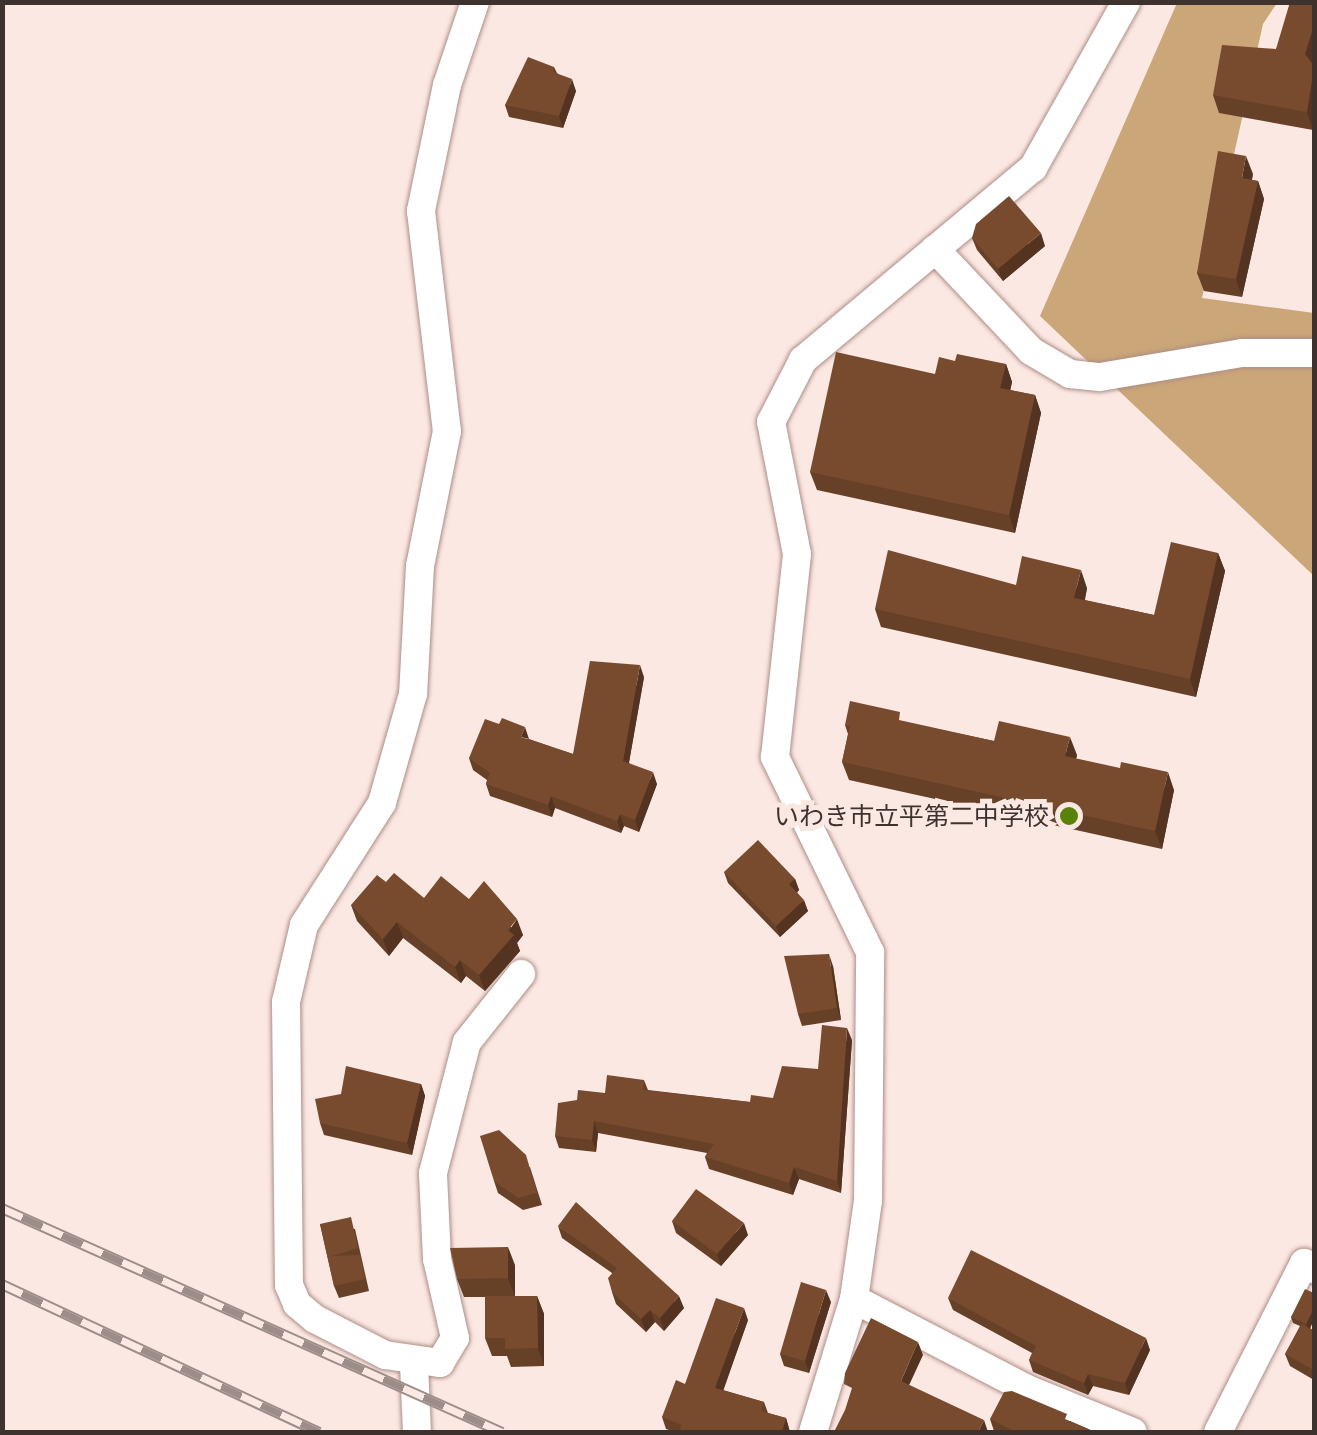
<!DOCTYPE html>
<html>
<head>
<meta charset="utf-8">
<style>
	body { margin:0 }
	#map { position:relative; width:1317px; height:1435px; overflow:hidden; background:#fce8e3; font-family:Inter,"Noto Sans JP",sans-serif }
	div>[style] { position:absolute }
	.forest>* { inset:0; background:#cba678 }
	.roads { filter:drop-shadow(0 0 2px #ad8e86) drop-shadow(0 0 2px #ad8e86) }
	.minor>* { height:28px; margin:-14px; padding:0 14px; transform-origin:14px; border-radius:14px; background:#fff }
	.rail>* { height:11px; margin-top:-5.5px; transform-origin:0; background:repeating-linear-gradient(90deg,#fce8e3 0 22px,#9d8d88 0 44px); box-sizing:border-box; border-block:2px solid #9d8d88 }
	.wall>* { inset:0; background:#674028 }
	.shaded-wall>* { inset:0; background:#543420 }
	.building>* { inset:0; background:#784b2e }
	.dots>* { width:28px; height:28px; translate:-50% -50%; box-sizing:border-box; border:5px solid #fce8e3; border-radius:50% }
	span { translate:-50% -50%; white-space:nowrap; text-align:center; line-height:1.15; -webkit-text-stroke:10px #fce8e3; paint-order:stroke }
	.poi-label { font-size:25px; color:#3e322e }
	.right { translate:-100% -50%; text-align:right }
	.frame { position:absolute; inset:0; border:5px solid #3e322e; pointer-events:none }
</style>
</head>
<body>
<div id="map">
	<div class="forest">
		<div style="clip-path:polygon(1177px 3px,1277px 3px,1263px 24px,1202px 298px,1314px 313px,1314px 576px,1040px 316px)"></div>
	</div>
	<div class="roads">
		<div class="minor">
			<div style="left:475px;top:2px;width:88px;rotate:108.6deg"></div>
			<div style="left:447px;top:85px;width:129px;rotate:101.7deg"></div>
			<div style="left:421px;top:211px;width:222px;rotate:83.3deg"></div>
			<div style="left:447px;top:431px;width:138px;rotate:101.3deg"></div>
			<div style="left:420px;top:566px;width:128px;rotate:93.1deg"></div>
			<div style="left:413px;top:694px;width:113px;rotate:105.9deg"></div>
			<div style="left:382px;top:803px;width:145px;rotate:122.6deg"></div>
			<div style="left:304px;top:925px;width:79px;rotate:103.2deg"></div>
			<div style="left:286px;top:1002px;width:283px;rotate:89.4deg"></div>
			<div style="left:289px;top:1285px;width:21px;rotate:67deg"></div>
			<div style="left:297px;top:1304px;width:23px;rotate:40deg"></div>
			<div style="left:315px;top:1319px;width:79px;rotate:27.2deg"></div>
			<div style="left:385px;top:1355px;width:56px;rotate:8.3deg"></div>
			<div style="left:440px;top:1363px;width:29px;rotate:-59deg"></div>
			<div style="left:455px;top:1338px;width:81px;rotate:-102.8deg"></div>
			<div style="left:437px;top:1259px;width:86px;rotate:-92.7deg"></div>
			<div style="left:433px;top:1173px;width:135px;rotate:-75.5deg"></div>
			<div style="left:467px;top:1042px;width:87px;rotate:-51.5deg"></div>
			<div style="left:935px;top:249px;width:140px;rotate:46.7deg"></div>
			<div style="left:1031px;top:351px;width:45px;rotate:30.5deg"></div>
			<div style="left:1070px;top:374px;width:30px;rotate:6deg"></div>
			<div style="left:1100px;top:377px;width:144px;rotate:-9.6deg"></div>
			<div style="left:1242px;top:353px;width:72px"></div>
			<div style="left:854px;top:1299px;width:195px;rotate:27.5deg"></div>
			<div style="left:1027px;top:1389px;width:114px;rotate:22.1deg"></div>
			<div style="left:414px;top:1364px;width:68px;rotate:87.5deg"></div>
			<div style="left:813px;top:1432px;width:139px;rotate:-72.9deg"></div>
			<div style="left:854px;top:1299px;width:99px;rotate:-81.9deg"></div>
			<div style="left:868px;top:1201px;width:249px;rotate:-89.5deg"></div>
			<div style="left:870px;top:952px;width:217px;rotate:-116deg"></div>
			<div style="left:775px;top:757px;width:204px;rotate:-83.8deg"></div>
			<div style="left:797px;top:554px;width:135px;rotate:-101.1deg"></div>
			<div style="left:771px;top:422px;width:70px;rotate:-62.7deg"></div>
			<div style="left:803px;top:360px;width:300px;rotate:-39.9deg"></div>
			<div style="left:1033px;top:168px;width:190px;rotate:-60.7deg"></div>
			<div style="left:1218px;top:1432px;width:190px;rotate:-63deg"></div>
			<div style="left:1304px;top:1263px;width:12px;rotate:31deg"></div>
		</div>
	</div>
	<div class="rail">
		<div style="left:2px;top:1208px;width:548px;rotate:24.13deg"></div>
		<div style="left:2px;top:1284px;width:350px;rotate:25deg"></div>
	</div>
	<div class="wall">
		<div style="clip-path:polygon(1314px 2px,1313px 130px,1219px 113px,1213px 95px,1276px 49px)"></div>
		<div style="clip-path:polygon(554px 67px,557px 73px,576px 91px,563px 128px,509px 117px,505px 105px)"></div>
		<div style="clip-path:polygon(1253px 174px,1252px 180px,1258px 181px,1264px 199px,1242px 297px,1204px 291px,1197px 273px)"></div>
		<div style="clip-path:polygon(972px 238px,1045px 246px,1003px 281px,977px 250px)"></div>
		<div style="clip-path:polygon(955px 361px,1006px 364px,1012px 382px,1010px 390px,1035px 395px,1041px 413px,1015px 533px,817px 490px,810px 472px,935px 374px)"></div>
		<div style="clip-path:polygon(1218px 553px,1225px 571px,1196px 697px,881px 627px,875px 609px,1016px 585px,1087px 588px,1085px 600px,1154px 615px)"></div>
		<div style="clip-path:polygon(644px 677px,629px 763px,657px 784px,639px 832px,624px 826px,621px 833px,555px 808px,552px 817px,490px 796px,486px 784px,487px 780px,473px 770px,469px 758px,529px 739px,573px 754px)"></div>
		<div style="clip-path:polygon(904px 722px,994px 741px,1077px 755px,1076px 759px,1174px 790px,1162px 849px,849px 780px,842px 762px,848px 734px,845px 725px)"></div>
		<div style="clip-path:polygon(724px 872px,795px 879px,799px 890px,797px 892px,808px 911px,780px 937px,728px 883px)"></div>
		<div style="clip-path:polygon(424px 898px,469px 899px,523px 935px,517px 943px,520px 951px,485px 991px,466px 976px,461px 983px,403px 938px,389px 956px,357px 921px,351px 905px)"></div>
		<div style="clip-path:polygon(833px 966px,841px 1020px,802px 1026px,798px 1014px)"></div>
		<div style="clip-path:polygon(852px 1040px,841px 1193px,799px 1179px,793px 1195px,709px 1169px,705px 1157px,707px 1153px,598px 1133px,596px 1152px,559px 1148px,555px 1136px,605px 1093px,644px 1080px,648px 1090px,750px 1102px,773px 1098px,818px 1069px)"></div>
		<div style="clip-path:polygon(421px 1084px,425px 1096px,412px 1155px,324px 1135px,320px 1123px)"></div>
		<div style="clip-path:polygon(530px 1167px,542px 1205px,523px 1210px,498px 1193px,494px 1181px)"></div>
		<div style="clip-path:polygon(672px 1221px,748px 1235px,721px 1266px,676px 1233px)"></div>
		<div style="clip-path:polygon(320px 1224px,355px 1229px,369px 1291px,339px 1298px,334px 1286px)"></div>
		<div style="clip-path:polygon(558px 1226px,684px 1308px,664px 1331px,655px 1322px,646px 1332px,616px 1304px,612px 1292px,612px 1273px,562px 1238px)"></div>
		<div style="clip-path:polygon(515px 1265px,515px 1296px,537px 1296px,544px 1314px,544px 1366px,511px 1367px,507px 1356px,492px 1356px,485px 1338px,485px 1297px,464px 1297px,457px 1279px)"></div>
		<div style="clip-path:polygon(1314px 1293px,1314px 1319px,1310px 1328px,1314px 1331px,1314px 1380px,1290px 1366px,1285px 1354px,1300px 1326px,1293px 1323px,1291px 1317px)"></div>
		<div style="clip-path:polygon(948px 1298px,1150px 1350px,1129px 1395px,1093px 1386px,1088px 1395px,1033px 1372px,1029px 1360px,1032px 1353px,953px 1310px)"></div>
		<div style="clip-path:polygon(831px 1302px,809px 1373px,784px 1366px,780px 1354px)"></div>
		<div style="clip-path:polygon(748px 1320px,723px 1390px,764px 1402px,768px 1413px,786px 1418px,790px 1432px,675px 1432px,666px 1429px,662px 1417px,685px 1384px)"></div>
		<div style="clip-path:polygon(990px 1419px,1070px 1421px,1095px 1432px,997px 1432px,994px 1431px)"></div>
	</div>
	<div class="shaded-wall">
		<div style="clip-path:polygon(1314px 25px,1314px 64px,1312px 72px,1305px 54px)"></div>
		<div style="clip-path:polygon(1314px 70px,1314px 123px,1313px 130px,1307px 112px)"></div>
		<div style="clip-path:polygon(572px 79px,576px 91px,563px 128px,559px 116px)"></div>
		<div style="clip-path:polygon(1246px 156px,1253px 174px,1248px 196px,1242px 178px)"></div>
		<div style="clip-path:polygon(1258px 181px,1264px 199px,1242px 297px,1236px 279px)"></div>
		<div style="clip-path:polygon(1041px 233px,1045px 246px,1003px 281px,998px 269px)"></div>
		<div style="clip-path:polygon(1006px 364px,1012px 382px,1007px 406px,1000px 388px)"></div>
		<div style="clip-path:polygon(1035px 395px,1041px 413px,1015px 533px,1009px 515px)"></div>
		<div style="clip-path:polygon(1218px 553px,1225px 571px,1196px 697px,1190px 679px)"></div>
		<div style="clip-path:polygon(1081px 570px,1087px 588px,1081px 616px,1074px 598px)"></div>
		<div style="clip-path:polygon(640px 665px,644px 677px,627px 773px,623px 761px)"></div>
		<div style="clip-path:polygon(525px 727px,529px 739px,521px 737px)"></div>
		<div style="clip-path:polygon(1070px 737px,1077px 755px,1072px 774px,1065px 756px)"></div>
		<div style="clip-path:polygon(653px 772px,657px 784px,639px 832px,635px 820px)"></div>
		<div style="clip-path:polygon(1168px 772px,1174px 790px,1162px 849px,1155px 831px)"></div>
		<div style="clip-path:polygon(551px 796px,555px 808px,552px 817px,548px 805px)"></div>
		<div style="clip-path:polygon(620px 814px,624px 826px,621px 833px,617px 821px)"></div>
		<div style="clip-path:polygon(795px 879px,799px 890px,794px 896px,789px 884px)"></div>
		<div style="clip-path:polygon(804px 900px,808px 911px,780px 937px,776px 926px)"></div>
		<div style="clip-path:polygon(517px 919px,523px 935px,517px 943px,520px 951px,485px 991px,479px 975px)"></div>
		<div style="clip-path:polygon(397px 922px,403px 938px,389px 956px,383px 939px)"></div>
		<div style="clip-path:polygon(829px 954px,833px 966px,841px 1020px,837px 1008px)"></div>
		<div style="clip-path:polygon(460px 960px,466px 976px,461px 983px,455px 967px)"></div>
		<div style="clip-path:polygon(847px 1028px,852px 1040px,841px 1193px,837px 1181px)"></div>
		<div style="clip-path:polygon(421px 1084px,425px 1096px,412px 1155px,407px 1143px)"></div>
		<div style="clip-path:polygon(594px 1121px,598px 1133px,596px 1152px,592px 1140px)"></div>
		<div style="clip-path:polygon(794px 1167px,799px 1179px,793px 1195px,789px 1183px)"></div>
		<div style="clip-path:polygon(744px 1223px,748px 1235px,721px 1266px,717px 1254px)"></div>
		<div style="clip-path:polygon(508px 1247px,515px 1265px,515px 1296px,508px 1278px)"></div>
		<div style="clip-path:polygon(826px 1290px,831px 1302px,809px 1373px,805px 1361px)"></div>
		<div style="clip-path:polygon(537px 1296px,544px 1314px,544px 1366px,538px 1348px)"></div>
		<div style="clip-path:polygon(679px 1296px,684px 1308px,664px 1331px,660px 1318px)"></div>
		<div style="clip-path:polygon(744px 1308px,748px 1320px,720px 1400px,715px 1388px)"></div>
		<div style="clip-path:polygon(1314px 1308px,1314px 1319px,1309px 1331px,1306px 1324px)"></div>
		<div style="clip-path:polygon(650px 1310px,655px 1322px,646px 1332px,641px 1319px)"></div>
		<div style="clip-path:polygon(1146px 1338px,1150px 1350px,1129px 1395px,1125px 1383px)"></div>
		<div style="clip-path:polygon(918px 1342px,923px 1355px,905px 1394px,901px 1381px)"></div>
		<div style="clip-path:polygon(1088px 1374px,1093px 1386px,1088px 1395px,1084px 1383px)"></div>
		<div style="clip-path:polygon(786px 1418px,790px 1432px,782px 1432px)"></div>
		<div style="clip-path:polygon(984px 1420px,988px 1432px,978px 1432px)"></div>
	</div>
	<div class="building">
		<div style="clip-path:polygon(1290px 2px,1314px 2px,1314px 25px,1305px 54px,1314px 66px,1307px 112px,1213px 95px,1222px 45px,1276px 49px)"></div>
		<div style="clip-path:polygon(528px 57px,554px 67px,553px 72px,572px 79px,559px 116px,505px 105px)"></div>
		<div style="clip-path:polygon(1218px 151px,1246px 156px,1242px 178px,1258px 181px,1236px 279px,1197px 273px)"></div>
		<div style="clip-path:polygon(1009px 196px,1041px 233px,998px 269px,972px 238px,976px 224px)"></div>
		<div style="clip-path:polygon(836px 352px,935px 374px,939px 357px,955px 361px,957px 354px,1006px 364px,1000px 388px,1035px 395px,1009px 515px,810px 472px)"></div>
		<div style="clip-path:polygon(1171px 542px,1218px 553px,1190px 679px,875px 609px,888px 550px,1016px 585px,1022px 556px,1081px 570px,1074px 598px,1154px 615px)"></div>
		<div style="clip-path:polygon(590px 661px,640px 665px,623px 761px,653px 772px,635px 820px,620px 814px,617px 821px,551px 796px,548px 805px,486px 784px,490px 773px,469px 758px,485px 719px,499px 724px,502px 718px,525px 727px,521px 737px,573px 754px)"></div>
		<div style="clip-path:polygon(850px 701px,900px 712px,899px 720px,994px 741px,999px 721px,1070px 737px,1065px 756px,1120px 768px,1121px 762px,1168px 772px,1155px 831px,842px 762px,850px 726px,845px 725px)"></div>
		<div style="clip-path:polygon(758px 840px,795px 879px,789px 884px,804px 900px,776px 926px,724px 872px)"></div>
		<div style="clip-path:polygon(394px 873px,424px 898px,441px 876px,469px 899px,484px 881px,517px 919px,508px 930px,514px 935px,479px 975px,460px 960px,455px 967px,397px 922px,383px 939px,351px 905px,377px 875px,386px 882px)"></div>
		<div style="clip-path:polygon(829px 954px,837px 1008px,798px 1014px,784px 956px)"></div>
		<div style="clip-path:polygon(822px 1025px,847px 1028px,837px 1181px,794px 1167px,789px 1183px,705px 1157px,714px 1144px,594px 1121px,592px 1140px,555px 1136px,558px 1103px,577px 1100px,578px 1090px,605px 1093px,607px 1075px,644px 1080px,643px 1090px,750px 1102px,751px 1095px,773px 1098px,782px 1066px,818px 1069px)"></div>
		<div style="clip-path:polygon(346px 1066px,421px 1084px,407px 1143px,320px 1123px,315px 1099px,341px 1094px)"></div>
		<div style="clip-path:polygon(499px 1130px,526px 1155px,537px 1193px,518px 1198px,494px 1181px,480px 1136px)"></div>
		<div style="clip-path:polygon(696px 1189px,744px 1223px,717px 1254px,672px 1221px)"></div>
		<div style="clip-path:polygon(576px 1202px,679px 1296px,660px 1318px,650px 1310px,641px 1319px,612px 1292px,608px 1278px,617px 1268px,558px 1226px)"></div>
		<div style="clip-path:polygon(351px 1217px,358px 1248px,332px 1256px,360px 1255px,365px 1279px,334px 1286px,320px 1224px)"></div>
		<div style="clip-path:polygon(508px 1247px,508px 1278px,457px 1279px,450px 1248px)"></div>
		<div style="clip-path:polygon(971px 1250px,1146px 1338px,1125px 1383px,1088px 1374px,1084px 1383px,1029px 1360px,1036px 1346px,948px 1298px)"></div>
		<div style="clip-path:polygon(801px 1282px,826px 1290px,805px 1361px,780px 1354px)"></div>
		<div style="clip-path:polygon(1305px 1289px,1314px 1293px,1314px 1308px,1306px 1324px,1291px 1317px)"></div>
		<div style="clip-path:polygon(485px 1296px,537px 1296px,538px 1348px,505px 1349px,505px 1338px,485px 1338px)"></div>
		<div style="clip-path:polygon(716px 1298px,744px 1308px,715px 1388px,764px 1402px,761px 1411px,786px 1418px,782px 1432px,679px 1432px,682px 1425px,662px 1417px,676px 1380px,685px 1384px)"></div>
		<div style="clip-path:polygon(871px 1318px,918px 1342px,901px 1381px,984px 1420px,978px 1432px,901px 1432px,895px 1431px,894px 1432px,834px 1432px,845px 1410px,852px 1388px,844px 1384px,845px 1373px)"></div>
		<div style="clip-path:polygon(1302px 1324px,1314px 1331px,1314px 1370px,1285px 1354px)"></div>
		<div style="clip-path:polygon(1012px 1391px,1067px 1414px,1065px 1419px,1095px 1432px,1016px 1432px,990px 1419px,1004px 1392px)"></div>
	</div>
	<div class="dots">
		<div style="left:1069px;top:816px;background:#58820a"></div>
	</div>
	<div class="poi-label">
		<span class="right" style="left:1049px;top:816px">いわき市立平第二中学校</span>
	</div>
	<div class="frame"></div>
</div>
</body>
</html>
